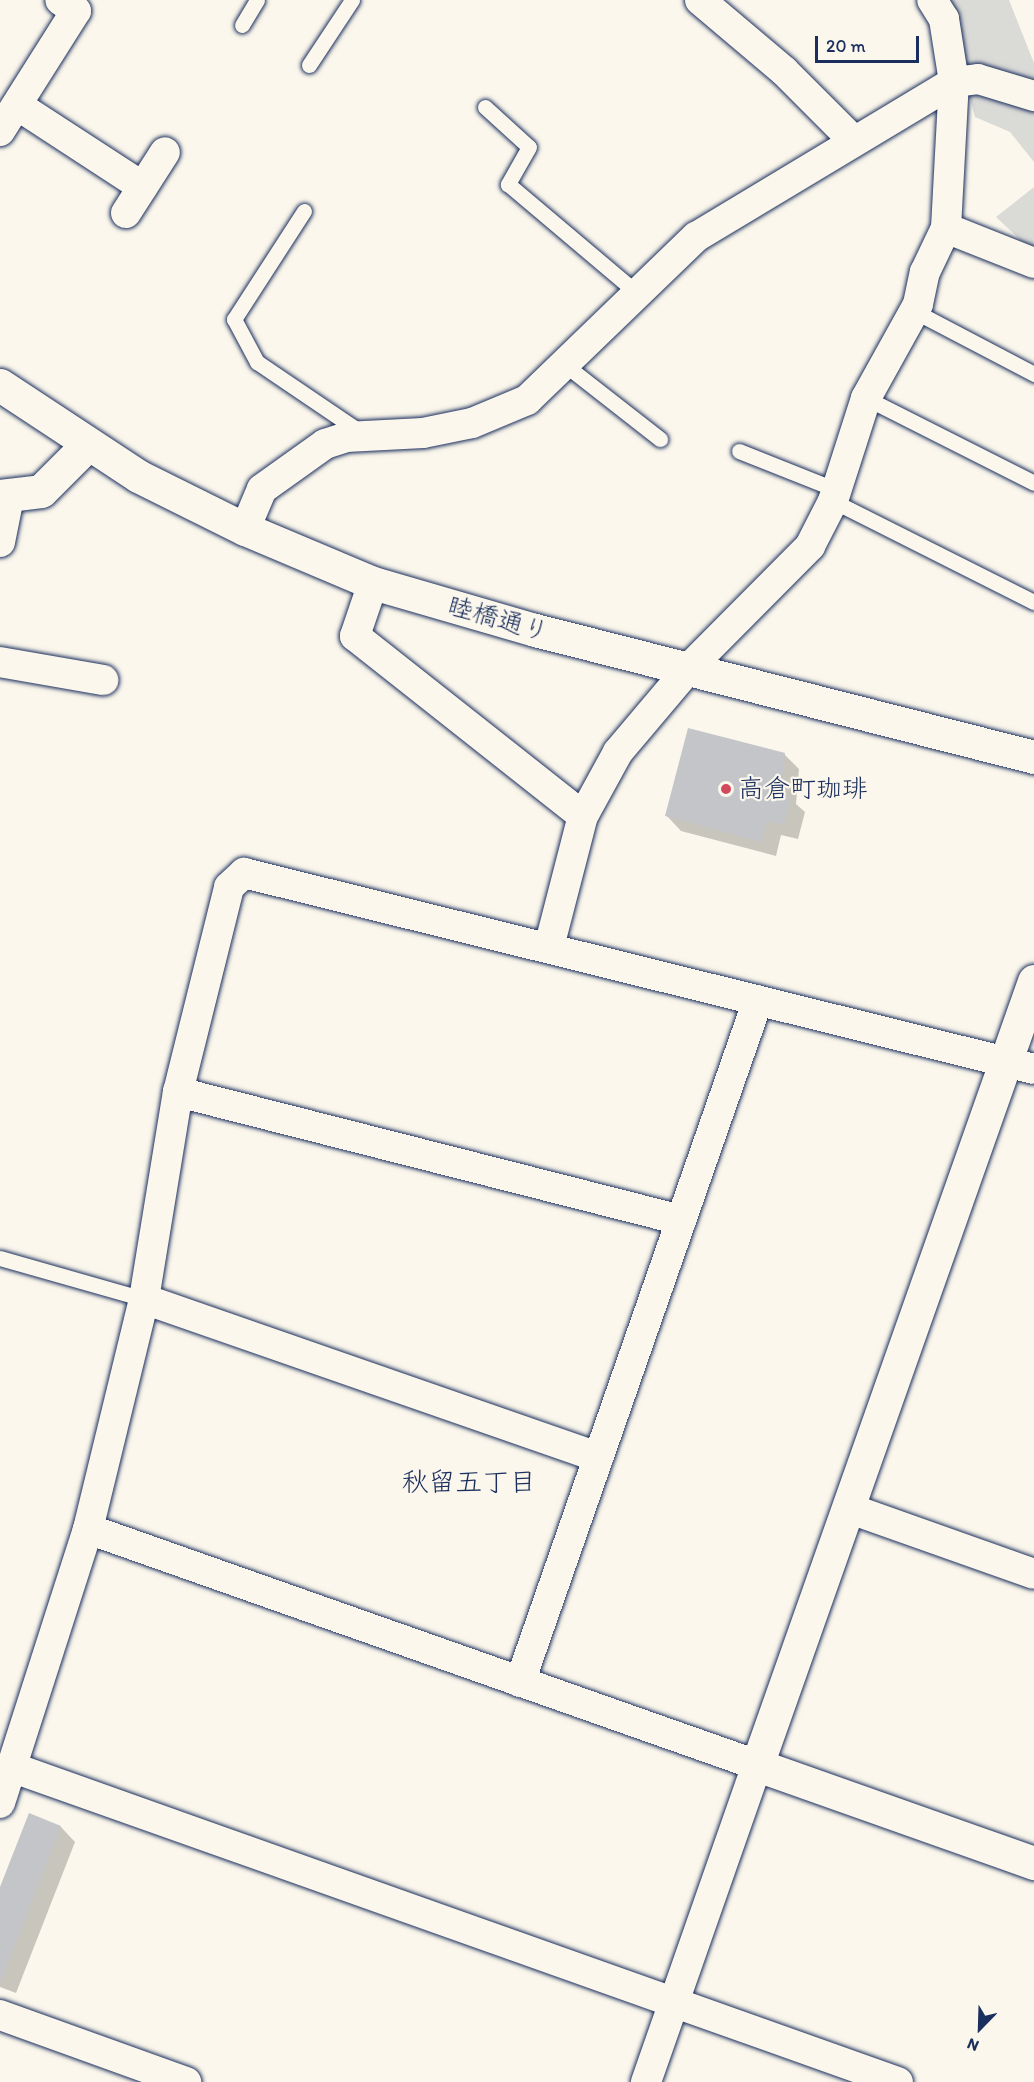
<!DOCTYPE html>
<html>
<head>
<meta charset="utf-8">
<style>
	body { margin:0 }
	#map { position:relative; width:1034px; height:2082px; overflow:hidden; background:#fbf7ec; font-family:Itim,"Klee One",sans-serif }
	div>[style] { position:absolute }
	.green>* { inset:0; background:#dadad7 }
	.shadow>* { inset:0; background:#0003 }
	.building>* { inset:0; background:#c3c5c9 }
	.roads { filter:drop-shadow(0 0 2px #1b2f5e) drop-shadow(0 0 2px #1b2f5e) }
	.service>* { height:15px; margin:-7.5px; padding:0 7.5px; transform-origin:7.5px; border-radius:7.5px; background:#fbf7ec }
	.minor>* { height:30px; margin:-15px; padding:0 15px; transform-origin:15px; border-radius:15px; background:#fbf7ec }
	.tertiary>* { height:33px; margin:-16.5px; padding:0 16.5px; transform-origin:16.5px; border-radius:16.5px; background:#fbf7ec }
	.secondary>* { height:33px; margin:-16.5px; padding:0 16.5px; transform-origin:16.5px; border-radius:16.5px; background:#fbf7ec }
	.primary>* { height:33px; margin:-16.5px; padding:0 16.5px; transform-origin:16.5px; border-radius:16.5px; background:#fbf7ec }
	.dots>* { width:16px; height:16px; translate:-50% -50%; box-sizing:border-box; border:3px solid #fbf7ec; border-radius:50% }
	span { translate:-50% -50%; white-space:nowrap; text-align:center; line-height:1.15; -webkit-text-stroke:4.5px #fbf7ec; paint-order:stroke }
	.street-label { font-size:26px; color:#1b2f5e }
	.poi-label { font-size:26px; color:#1b2f5e }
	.left { translate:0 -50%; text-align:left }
	.neighbourhood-label { font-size:27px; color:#1b2f5e }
	.north { position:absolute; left:950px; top:1998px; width:60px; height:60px; -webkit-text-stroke:4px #fbf7ec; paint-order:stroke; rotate:203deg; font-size:16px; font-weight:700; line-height:24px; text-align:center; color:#1b2f5e }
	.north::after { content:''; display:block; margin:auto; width:21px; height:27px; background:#1b2f5e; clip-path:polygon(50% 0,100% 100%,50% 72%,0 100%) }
	.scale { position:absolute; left:815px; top:36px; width:104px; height:27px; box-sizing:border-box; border:3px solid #1b2f5e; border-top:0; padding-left:8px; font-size:18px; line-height:21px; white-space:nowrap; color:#1b2f5e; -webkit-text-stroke:4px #fbf7ec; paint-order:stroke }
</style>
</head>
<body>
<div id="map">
	<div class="green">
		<div style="clip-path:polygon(944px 0,1009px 0,1034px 63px,1034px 162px,1010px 132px,975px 117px)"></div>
		<div style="clip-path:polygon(1034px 187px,1034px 253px,996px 217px)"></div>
	</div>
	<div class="shadow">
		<div style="clip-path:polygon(784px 754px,799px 769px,796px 804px,805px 812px,798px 839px,781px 835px,776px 856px,681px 831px,667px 816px)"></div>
		<div style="clip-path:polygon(30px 1815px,61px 1827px,75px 1842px,16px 1993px,0 1987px,0 1891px)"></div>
	</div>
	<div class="building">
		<div style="clip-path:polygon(688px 728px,785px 753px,781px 794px,791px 796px,784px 825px,767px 821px,761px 842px,665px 816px)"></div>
		<div style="clip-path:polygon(29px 1813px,61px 1826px,0 1983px,0 1887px)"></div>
	</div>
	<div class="roads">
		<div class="service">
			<div style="left:242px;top:25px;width:29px;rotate:-59deg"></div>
			<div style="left:309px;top:65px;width:78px;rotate:-56.5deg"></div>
			<div style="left:485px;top:107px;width:59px;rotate:42.3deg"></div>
			<div style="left:529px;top:147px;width:43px;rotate:119.6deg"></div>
			<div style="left:508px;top:184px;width:167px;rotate:40.2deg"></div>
			<div style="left:304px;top:211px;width:129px;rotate:122.9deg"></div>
			<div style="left:234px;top:319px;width:49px;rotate:61.9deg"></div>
			<div style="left:257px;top:362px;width:127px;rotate:34.1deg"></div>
			<div style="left:914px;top:311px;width:136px;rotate:27.7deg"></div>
			<div style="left:564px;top:364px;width:122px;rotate:38deg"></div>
			<div style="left:866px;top:398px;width:188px;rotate:26.8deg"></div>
			<div style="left:739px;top:451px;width:105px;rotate:21.7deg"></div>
			<div style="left:833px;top:501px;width:225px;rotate:26.7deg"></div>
			<div style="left:0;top:1258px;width:150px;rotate:15.9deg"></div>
		</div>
		<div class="minor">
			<div style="left:700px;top:0;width:110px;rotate:40.2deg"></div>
			<div style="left:784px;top:71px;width:98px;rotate:45deg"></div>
			<div style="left:17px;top:105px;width:150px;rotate:33.1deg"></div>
			<div style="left:0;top:131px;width:142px;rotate:-57.7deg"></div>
			<div style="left:76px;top:11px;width:19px;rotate:-145deg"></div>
			<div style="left:126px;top:213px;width:72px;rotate:-57.4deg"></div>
			<div style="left:946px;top:228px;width:95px;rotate:21.7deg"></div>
			<div style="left:245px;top:529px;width:43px;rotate:-67deg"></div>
			<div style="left:262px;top:489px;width:77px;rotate:-35.5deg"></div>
			<div style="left:325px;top:444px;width:22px;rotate:-18deg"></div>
			<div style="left:346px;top:437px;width:77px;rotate:-3deg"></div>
			<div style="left:423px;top:433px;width:50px;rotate:-11.5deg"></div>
			<div style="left:472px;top:423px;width:60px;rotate:-22.7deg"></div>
			<div style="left:527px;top:400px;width:235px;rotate:-44deg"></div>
			<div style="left:696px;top:237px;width:301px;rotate:-31deg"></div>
			<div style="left:954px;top:82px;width:24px;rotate:-7deg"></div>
			<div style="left:978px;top:79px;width:59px;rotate:16.9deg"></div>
			<div style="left:0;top:542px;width:46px;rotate:-78.7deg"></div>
			<div style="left:373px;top:583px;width:56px;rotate:108.8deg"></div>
			<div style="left:355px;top:636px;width:290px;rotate:38.3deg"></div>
			<div style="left:0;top:662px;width:105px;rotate:9.9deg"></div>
			<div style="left:549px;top:947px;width:135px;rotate:-75.5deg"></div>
			<div style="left:583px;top:816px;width:73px;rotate:-61.3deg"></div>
			<div style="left:618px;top:752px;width:110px;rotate:-49.8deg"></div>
			<div style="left:689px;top:668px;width:172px;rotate:-45.2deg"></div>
			<div style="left:810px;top:546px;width:51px;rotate:-62.9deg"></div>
			<div style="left:833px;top:501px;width:108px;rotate:-72.2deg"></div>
			<div style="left:866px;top:398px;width:107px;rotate:-61deg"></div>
			<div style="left:918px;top:304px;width:33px;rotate:-78deg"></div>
			<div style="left:925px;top:272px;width:49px;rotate:-64.5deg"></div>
			<div style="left:946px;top:228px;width:146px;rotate:-86.9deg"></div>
			<div style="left:954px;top:82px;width:64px;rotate:-99deg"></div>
			<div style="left:944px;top:19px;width:22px;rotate:-122deg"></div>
			<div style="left:178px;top:1092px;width:519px;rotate:14.28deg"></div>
			<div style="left:144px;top:1299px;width:481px;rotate:19.2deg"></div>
			<div style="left:848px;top:1508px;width:197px;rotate:19.5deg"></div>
			<div style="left:88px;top:1529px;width:709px;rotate:19.43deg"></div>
			<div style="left:757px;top:1765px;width:336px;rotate:109.3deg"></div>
			<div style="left:520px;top:1682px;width:722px;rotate:-70.76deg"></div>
			<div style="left:14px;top:1768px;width:938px;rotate:19.56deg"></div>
			<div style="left:0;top:1803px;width:288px;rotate:-72.2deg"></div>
			<div style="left:88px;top:1529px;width:237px;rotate:-76.3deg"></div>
			<div style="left:144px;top:1299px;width:210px;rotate:-80.7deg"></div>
			<div style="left:178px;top:1092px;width:211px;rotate:-76deg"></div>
			<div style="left:229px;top:887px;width:21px;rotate:-43deg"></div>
			<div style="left:244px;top:873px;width:814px;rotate:13.93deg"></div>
			<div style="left:0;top:2015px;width:198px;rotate:19.8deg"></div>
		</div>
		<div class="tertiary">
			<div style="left:1034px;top:981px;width:831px;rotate:109.46deg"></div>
			<div style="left:757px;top:1765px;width:294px;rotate:19.5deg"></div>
		</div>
		<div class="secondary">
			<div style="left:0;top:496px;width:41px;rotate:-7deg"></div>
			<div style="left:41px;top:491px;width:64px;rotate:-45deg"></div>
		</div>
		<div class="primary">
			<div style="left:0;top:385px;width:165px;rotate:33.4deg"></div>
			<div style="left:138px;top:476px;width:119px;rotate:26.4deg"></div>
			<div style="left:245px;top:529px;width:139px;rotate:22.9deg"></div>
			<div style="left:373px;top:583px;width:169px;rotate:16.2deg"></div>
			<div style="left:535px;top:630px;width:515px;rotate:14.28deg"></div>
		</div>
	</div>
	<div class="dots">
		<div style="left:726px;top:789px;background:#d1495b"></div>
	</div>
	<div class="street-label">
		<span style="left:498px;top:619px;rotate:16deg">睦橋通り</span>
	</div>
	<div class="poi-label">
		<span class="left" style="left:738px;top:789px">高倉町珈琲</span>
	</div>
	<div class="neighbourhood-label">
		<span style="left:469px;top:1482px">秋留五丁目</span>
	</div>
	<div class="north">N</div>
	<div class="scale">20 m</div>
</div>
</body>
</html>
